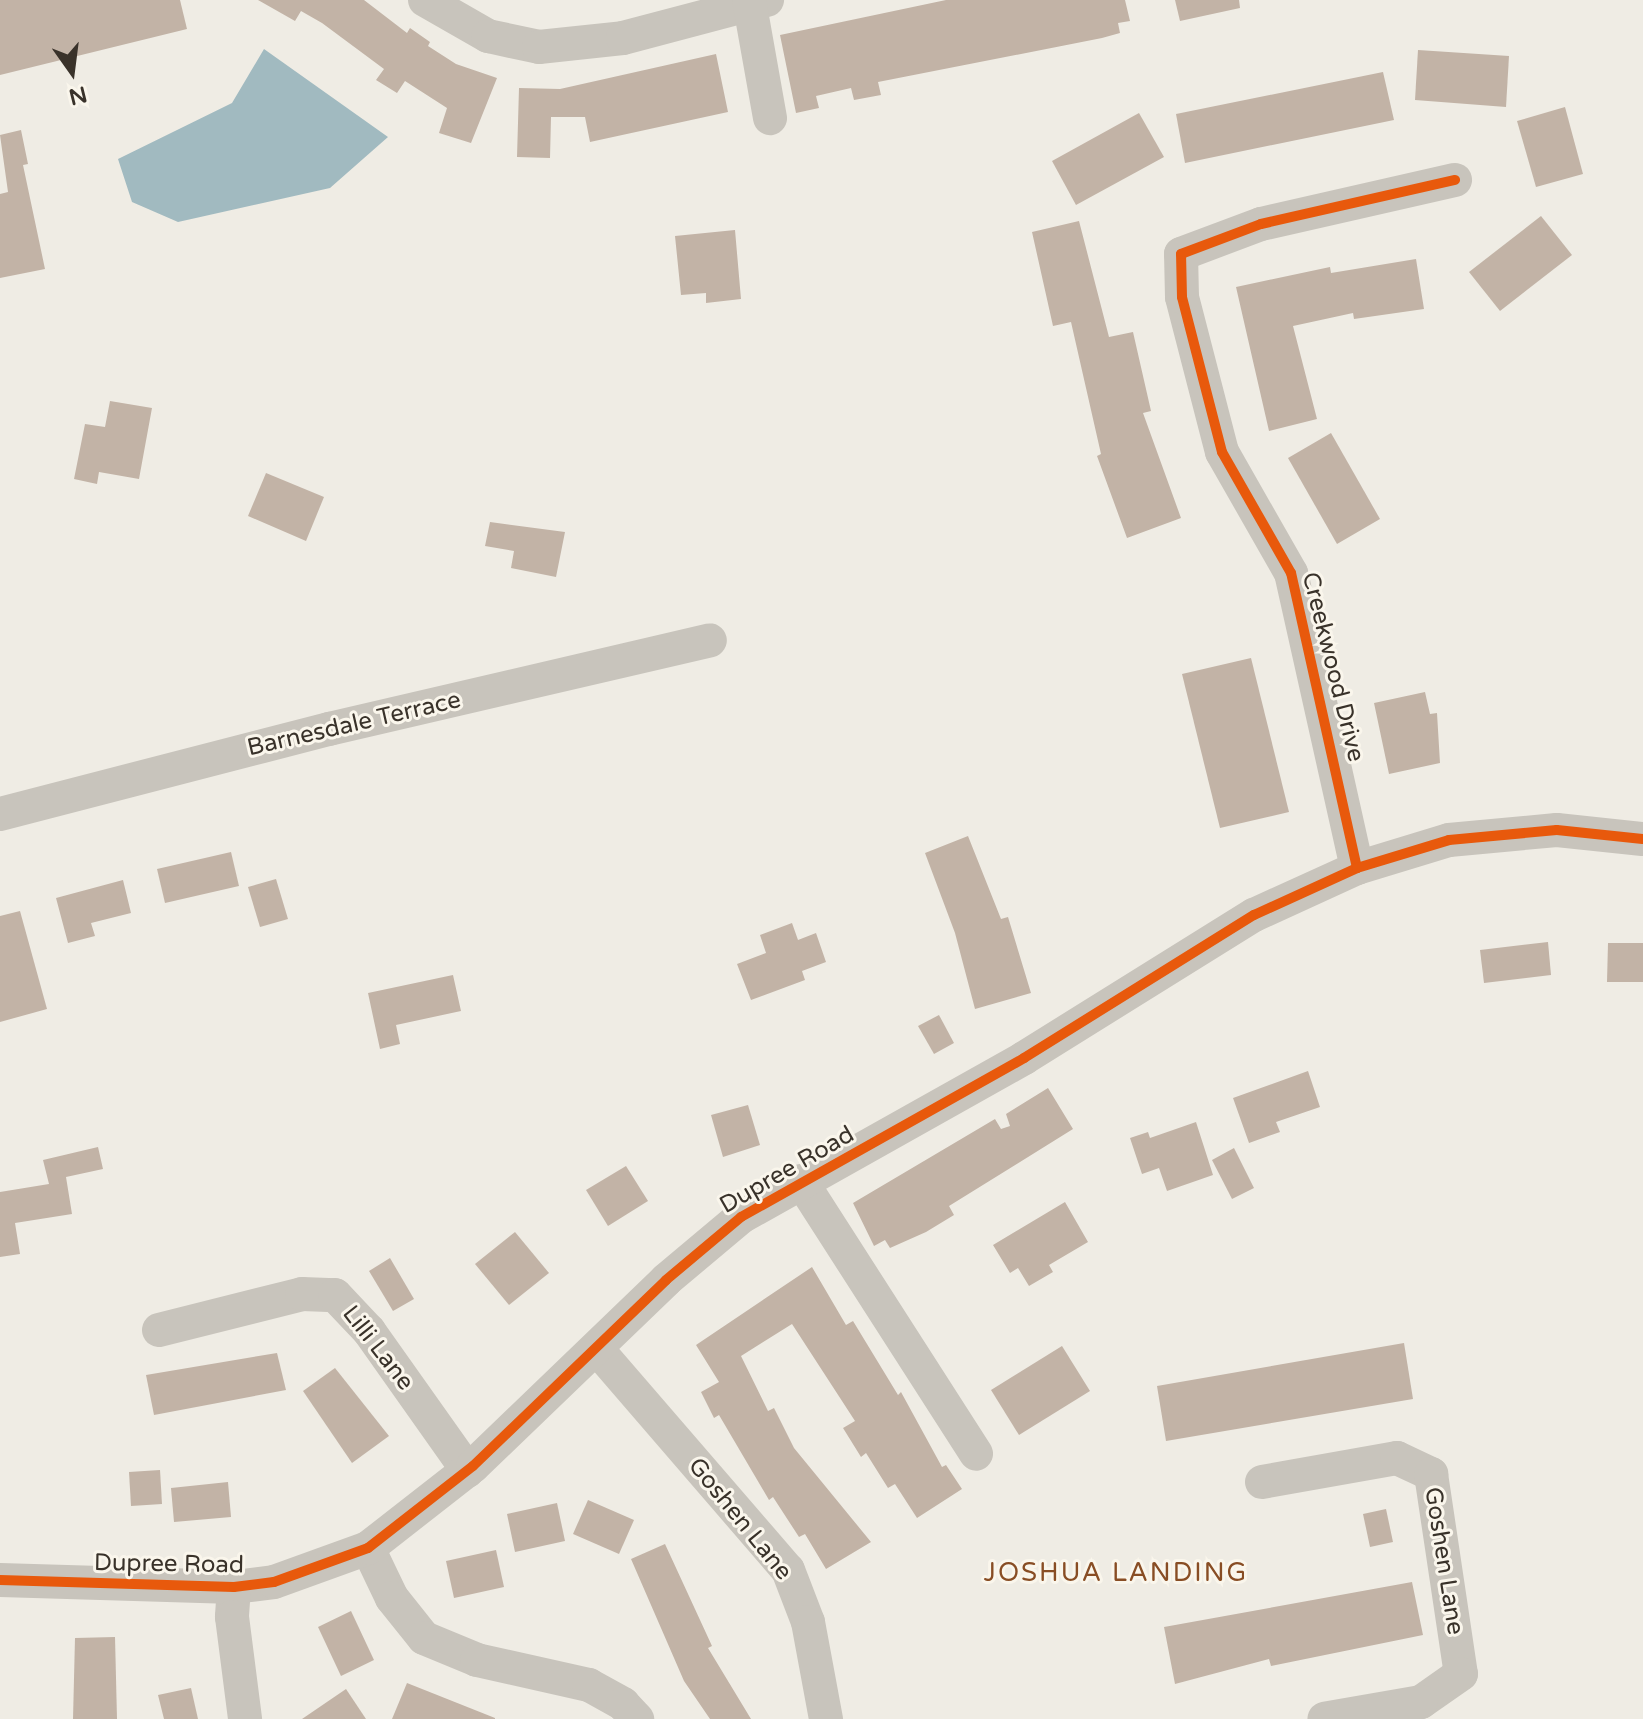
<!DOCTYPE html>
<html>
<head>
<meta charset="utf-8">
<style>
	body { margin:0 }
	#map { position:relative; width:1643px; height:1719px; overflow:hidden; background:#efece4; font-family:"Varela Round",sans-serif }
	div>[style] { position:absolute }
	.water>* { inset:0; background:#a1bac0 }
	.building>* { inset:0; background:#c2b3a6 }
	.minor>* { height:34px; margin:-17px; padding:0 17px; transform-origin:17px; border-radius:17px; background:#c8c4bc }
	.cycleway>* { height:10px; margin:-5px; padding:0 5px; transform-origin:5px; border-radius:5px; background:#e8590c }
	span { translate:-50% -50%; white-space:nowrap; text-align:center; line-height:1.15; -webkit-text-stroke:6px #faf6ec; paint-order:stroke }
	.street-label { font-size:24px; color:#39322a }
	.neighbourhood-label { font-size:26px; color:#884d24; letter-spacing:2px }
	.north { position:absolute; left:32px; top:32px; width:80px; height:80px; -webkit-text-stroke:6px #faf6ec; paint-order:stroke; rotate:166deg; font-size:22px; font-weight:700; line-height:32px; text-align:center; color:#39322a }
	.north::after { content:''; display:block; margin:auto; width:28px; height:36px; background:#39322a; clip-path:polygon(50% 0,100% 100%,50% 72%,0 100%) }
</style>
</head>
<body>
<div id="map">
	<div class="water">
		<div style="clip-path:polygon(264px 49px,388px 137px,330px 188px,178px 222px,132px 202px,118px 159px,232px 103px)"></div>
	</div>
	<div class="building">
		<div style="clip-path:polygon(0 0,180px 0,187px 29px,0 75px)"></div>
		<div style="clip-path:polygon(258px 0,364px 0,407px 33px,410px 28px,430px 42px,428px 46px,456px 64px,497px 78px,471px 143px,439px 133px,447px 108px,405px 81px,397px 93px,376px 80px,384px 69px,322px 23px,301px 11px,295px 21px)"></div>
		<div style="clip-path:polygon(946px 0,1125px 0,1130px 21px,1118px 23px,1120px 33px,1102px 38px,878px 82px,881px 95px,854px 100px,851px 88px,816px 96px,819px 108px,796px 113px,780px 35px)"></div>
		<div style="clip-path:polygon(1175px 0,1239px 0,1240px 8px,1180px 21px)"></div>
		<div style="clip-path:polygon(1418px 50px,1509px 56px,1506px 107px,1415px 100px)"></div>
		<div style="clip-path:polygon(716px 54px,728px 112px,590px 142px,585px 117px,551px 117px,550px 158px,517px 157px,519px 88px,560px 89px)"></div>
		<div style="clip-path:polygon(1383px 72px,1394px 120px,1185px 163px,1176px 114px)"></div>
		<div style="clip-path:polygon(1565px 107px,1583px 174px,1536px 187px,1517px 121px)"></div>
		<div style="clip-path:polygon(1139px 113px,1164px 157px,1076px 205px,1052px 161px)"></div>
		<div style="clip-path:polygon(21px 130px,28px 164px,23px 165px,45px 269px,0 278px,0 194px,8px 192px,0 135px)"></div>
		<div style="clip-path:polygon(1541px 216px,1572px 255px,1500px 311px,1469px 272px)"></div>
		<div style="clip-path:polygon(1079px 221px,1109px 337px,1133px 332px,1151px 411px,1143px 413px,1181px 518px,1127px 538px,1097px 456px,1101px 454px,1071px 322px,1053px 326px,1032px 232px)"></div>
		<div style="clip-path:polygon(735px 230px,741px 299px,706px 303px,706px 293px,681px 295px,675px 236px)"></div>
		<div style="clip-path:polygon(1416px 259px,1424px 309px,1354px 319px,1353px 313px,1293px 326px,1317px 419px,1269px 431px,1236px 287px,1330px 267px,1331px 273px)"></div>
		<div style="clip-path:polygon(110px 401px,152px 408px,139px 479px,99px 472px,97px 484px,74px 479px,85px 424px,105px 427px)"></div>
		<div style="clip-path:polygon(1331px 433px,1380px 519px,1337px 544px,1288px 458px)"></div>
		<div style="clip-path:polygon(266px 473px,324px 497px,306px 541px,248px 516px)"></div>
		<div style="clip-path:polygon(490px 522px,565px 532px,556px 577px,511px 568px,514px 551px,485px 546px)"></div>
		<div style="clip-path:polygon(1251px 658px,1289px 812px,1220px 828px,1182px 674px)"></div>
		<div style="clip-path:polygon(1425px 692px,1430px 714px,1437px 713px,1440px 763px,1389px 774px,1374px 703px)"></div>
		<div style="clip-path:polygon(968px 836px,1001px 919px,1008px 917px,1031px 993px,975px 1009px,955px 933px,925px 853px)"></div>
		<div style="clip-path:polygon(231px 852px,239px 886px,165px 903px,157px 869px)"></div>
		<div style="clip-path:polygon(276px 879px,288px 919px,260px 927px,248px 887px)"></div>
		<div style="clip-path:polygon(123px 880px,131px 913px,91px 923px,95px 936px,68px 943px,56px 898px)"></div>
		<div style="clip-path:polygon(20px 911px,47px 1009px,0 1022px,0 916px)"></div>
		<div style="clip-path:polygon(792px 923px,798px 940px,816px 933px,826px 962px,802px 971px,805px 980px,751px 1000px,737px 964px,766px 953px,760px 935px)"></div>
		<div style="clip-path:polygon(1548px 942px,1551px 975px,1484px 983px,1480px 950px)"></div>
		<div style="clip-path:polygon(1608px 943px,1643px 943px,1643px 982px,1607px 982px)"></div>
		<div style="clip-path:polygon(453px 975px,461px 1011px,396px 1025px,400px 1044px,380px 1049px,368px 993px)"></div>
		<div style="clip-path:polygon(939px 1015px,954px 1043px,934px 1054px,918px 1026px)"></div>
		<div style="clip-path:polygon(1308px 1071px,1320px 1107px,1276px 1122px,1280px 1132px,1249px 1143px,1233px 1098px)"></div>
		<div style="clip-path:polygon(1048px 1088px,1073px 1129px,949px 1206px,954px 1215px,926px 1232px,890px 1248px,885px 1240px,874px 1246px,853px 1203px,995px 1119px,1001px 1129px,1010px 1126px,1006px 1114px)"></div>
		<div style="clip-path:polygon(748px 1105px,760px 1145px,723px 1157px,711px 1115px)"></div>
		<div style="clip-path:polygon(1196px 1122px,1213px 1175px,1167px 1191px,1159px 1168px,1142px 1174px,1130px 1138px,1148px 1132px,1150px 1138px)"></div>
		<div style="clip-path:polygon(98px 1147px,103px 1169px,66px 1177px,72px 1214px,15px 1223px,20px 1254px,0 1257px,0 1192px,49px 1184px,43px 1160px)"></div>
		<div style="clip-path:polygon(1234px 1148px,1254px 1188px,1232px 1199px,1212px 1160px)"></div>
		<div style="clip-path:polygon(626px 1166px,648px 1201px,608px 1226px,586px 1190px)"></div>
		<div style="clip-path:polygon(1065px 1202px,1088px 1242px,1049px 1265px,1053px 1272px,1029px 1286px,1018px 1268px,1010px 1273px,993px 1245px)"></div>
		<div style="clip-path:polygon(515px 1232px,549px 1273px,509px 1305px,475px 1264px)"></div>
		<div style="clip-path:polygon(390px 1258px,414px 1299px,393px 1311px,369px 1271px)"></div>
		<div style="clip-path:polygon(812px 1267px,846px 1325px,853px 1321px,898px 1395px,901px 1392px,942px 1467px,946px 1465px,962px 1489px,917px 1518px,895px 1484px,888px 1488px,866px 1453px,861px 1457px,843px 1428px,855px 1421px,792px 1324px,741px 1356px,768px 1411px,774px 1408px,794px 1448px,871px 1542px,826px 1569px,805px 1534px,799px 1537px,773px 1497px,769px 1500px,719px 1415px,714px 1418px,701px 1392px,719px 1382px,696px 1345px)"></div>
		<div style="clip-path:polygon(1404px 1343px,1413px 1399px,1166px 1441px,1157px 1386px)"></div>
		<div style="clip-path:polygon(1062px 1346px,1090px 1391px,1019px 1435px,991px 1390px)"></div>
		<div style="clip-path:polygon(277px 1353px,286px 1390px,154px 1415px,146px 1375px)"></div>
		<div style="clip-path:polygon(335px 1368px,389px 1436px,352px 1463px,303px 1391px)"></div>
		<div style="clip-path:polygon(160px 1470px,162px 1504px,131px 1506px,129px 1472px)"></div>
		<div style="clip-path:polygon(228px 1482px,231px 1517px,174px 1522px,171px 1488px)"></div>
		<div style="clip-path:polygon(588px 1500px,634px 1520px,619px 1554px,573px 1534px)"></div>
		<div style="clip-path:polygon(557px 1503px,565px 1541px,515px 1552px,507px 1514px)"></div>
		<div style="clip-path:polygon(1386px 1509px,1393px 1542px,1370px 1547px,1363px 1514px)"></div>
		<div style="clip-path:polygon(665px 1544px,712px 1646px,708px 1648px,751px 1719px,710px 1719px,684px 1681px,631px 1559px)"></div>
		<div style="clip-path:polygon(496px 1550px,504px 1587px,454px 1598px,446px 1561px)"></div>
		<div style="clip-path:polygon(1412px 1582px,1423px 1635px,1271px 1666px,1269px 1659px,1175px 1684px,1164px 1627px)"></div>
		<div style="clip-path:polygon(351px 1611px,374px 1660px,341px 1676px,318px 1627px)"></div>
		<div style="clip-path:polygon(115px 1637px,117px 1719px,73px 1719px,75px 1638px)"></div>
		<div style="clip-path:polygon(407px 1683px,495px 1718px,495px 1719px,392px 1719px)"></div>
		<div style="clip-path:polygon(191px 1688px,198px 1719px,164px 1719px,158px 1695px)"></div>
		<div style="clip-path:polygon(346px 1689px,366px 1719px,302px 1719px)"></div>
	</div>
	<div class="minor">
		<div style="left:425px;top:0;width:73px;rotate:29.7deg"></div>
		<div style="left:488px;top:36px;width:52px;rotate:12.2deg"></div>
		<div style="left:539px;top:47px;width:84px;rotate:-6.1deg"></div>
		<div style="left:623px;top:38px;width:149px;rotate:-14.8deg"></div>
		<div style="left:749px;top:0;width:120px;rotate:79.9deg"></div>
		<div style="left:0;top:814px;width:340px;rotate:-14.5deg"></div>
		<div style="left:329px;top:729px;width:391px;rotate:-13.1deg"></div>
		<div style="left:1357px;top:868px;width:302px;rotate:-102.6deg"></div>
		<div style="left:1291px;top:573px;width:139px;rotate:-119.7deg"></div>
		<div style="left:1222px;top:452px;width:160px;rotate:-104.5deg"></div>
		<div style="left:1182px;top:297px;width:43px;rotate:-91.3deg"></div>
		<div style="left:1181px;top:254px;width:85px;rotate:-20.6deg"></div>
		<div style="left:1261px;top:224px;width:199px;rotate:-12.8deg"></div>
		<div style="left:801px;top:1181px;width:324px;rotate:57.3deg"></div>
		<div style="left:159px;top:1330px;width:147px;rotate:-14.1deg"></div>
		<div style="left:302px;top:1294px;width:33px;rotate:2deg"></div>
		<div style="left:335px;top:1295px;width:50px;rotate:46.6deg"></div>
		<div style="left:369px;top:1331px;width:171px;rotate:54.7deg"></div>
		<div style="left:597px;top:1349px;width:292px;rotate:49.2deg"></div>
		<div style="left:788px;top:1570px;width:56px;rotate:69deg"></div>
		<div style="left:808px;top:1622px;width:99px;rotate:79.5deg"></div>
		<div style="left:1262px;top:1482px;width:137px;rotate:-10.1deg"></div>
		<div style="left:1397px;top:1458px;width:38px;rotate:25deg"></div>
		<div style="left:1431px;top:1474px;width:202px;rotate:81.5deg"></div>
		<div style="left:1461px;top:1674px;width:49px;rotate:145deg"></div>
		<div style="left:1421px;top:1702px;width:98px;rotate:170.1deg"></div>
		<div style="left:368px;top:1548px;width:55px;rotate:64.4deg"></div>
		<div style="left:392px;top:1598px;width:51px;rotate:51.3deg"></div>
		<div style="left:424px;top:1638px;width:57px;rotate:22.5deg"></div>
		<div style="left:477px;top:1660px;width:115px;rotate:12.6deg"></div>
		<div style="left:589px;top:1685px;width:39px;rotate:29deg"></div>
		<div style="left:623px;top:1704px;width:21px;rotate:47deg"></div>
		<div style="left:0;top:1580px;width:234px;rotate:1.7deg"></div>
		<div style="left:234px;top:1587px;width:40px;rotate:-7.1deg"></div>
		<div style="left:274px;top:1582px;width:100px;rotate:-19.9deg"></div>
		<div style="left:368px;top:1548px;width:133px;rotate:-38deg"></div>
		<div style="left:473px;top:1466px;width:268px;rotate:-43.9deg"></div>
		<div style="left:666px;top:1280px;width:98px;rotate:-40deg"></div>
		<div style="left:741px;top:1217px;width:325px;rotate:-29.3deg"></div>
		<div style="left:1024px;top:1058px;width:271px;rotate:-31.9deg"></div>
		<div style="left:1254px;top:915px;width:113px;rotate:-24.5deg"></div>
		<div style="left:1357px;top:868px;width:96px;rotate:-16.9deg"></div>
		<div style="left:1449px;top:840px;width:108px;rotate:-5.3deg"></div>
		<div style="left:1557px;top:830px;width:86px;rotate:6deg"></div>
		<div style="left:234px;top:1587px;width:30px;rotate:94deg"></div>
		<div style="left:232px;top:1617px;width:103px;rotate:82.7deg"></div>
	</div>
	<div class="cycleway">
		<div style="left:1357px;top:868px;width:302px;rotate:-102.6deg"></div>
		<div style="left:1291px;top:573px;width:139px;rotate:-119.7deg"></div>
		<div style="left:1222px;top:452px;width:160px;rotate:-104.5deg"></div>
		<div style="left:1182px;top:297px;width:43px;rotate:-91.3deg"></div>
		<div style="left:1181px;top:254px;width:85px;rotate:-20.6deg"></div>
		<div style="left:1261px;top:224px;width:199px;rotate:-12.8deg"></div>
		<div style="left:0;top:1580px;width:234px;rotate:1.7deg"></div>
		<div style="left:234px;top:1587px;width:40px;rotate:-7.1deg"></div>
		<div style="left:274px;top:1582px;width:100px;rotate:-19.9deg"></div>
		<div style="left:368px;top:1548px;width:133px;rotate:-38deg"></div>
		<div style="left:473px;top:1466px;width:268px;rotate:-43.9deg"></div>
		<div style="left:666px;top:1280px;width:98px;rotate:-40deg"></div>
		<div style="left:741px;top:1217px;width:325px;rotate:-29.3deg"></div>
		<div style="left:1024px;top:1058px;width:271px;rotate:-31.9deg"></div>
		<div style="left:1254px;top:915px;width:113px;rotate:-24.5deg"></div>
		<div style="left:1357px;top:868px;width:96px;rotate:-16.9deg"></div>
		<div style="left:1449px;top:840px;width:108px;rotate:-5.3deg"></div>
		<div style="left:1557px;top:830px;width:86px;rotate:6deg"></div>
	</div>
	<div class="street-label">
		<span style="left:1333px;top:667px;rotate:76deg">Creekwood Drive</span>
		<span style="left:354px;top:724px;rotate:-13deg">Barnesdale Terrace</span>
		<span style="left:787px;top:1170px;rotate:-30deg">Dupree Road</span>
		<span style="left:378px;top:1348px;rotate:52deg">Lilli Lane</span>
		<span style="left:740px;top:1519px;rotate:51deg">Goshen Lane</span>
		<span style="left:1444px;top:1561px;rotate:81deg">Goshen Lane</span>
		<span style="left:169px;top:1564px;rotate:1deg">Dupree Road</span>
	</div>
	<div class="neighbourhood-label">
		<span style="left:1116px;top:1573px">JOSHUA LANDING</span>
	</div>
	<div class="north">N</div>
</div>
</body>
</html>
